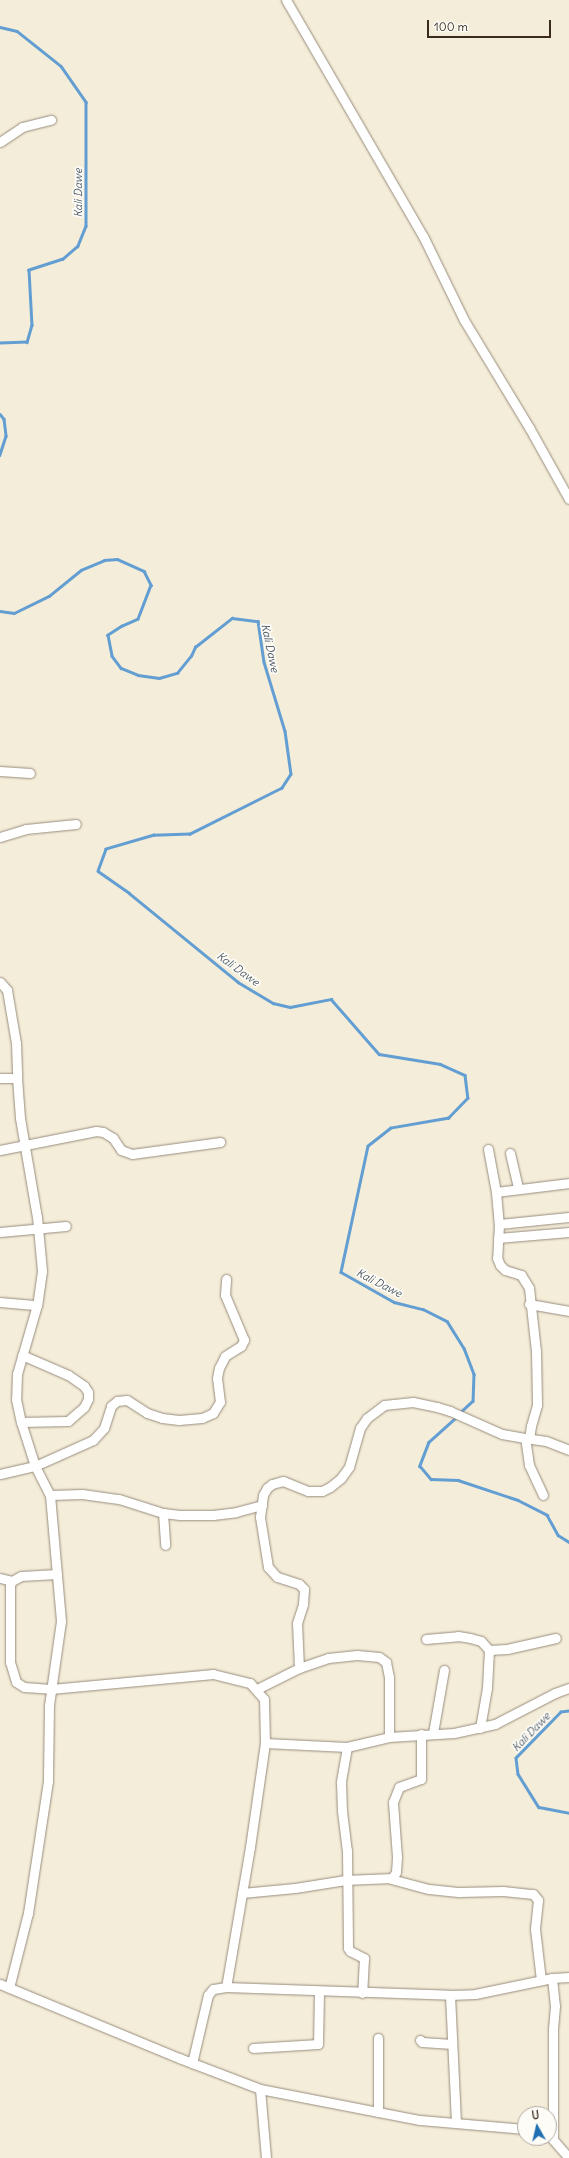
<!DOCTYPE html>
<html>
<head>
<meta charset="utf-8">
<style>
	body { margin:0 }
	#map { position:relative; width:569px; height:2158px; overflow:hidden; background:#f4edd9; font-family:Delius,sans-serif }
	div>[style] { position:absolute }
	.stream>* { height:2.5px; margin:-1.25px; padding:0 1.25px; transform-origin:1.25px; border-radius:1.25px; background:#639ed3 }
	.roads { filter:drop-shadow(0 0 1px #988c7c) drop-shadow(0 0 1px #988c7c) }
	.street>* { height:9px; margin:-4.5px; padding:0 4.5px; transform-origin:4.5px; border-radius:4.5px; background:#fff }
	span { translate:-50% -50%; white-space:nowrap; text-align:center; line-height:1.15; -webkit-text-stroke:3.5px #fdfcf7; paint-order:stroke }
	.water-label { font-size:11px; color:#4b5866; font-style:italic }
	.north { position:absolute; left:517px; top:2106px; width:40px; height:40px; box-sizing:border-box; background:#fdfcf7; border:1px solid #afa8a0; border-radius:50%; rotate:352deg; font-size:11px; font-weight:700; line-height:16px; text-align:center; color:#3b2a1e }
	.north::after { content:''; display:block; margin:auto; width:14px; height:18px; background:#1f6fb2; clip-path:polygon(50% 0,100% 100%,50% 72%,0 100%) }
	.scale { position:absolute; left:427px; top:20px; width:124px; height:18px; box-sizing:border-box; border:2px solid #3b2a1e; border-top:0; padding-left:5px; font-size:12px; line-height:14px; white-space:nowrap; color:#3b2a1e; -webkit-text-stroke:3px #fdfcf7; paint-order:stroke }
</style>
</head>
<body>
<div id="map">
	<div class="stream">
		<div style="left:0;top:27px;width:17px;rotate:13deg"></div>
		<div style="left:17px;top:31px;width:56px;rotate:38.5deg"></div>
		<div style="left:61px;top:66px;width:44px;rotate:55.2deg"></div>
		<div style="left:86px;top:102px;width:124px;rotate:90deg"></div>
		<div style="left:86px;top:226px;width:22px;rotate:112deg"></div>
		<div style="left:78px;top:246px;width:20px;rotate:139deg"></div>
		<div style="left:63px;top:259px;width:36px;rotate:162deg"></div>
		<div style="left:29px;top:270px;width:55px;rotate:86.9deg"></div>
		<div style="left:32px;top:325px;width:18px;rotate:106deg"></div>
		<div style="left:27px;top:342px;width:27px;rotate:178deg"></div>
		<div style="left:0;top:414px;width:6px;rotate:51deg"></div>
		<div style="left:4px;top:419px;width:17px;rotate:83deg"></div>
		<div style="left:6px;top:436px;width:20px;rotate:108deg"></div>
		<div style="left:0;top:611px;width:14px;rotate:8deg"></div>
		<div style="left:14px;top:613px;width:39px;rotate:-26deg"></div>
		<div style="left:49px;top:596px;width:41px;rotate:-39.1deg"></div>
		<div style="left:81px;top:570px;width:25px;rotate:-23deg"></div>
		<div style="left:104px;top:560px;width:13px;rotate:-4deg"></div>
		<div style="left:117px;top:559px;width:30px;rotate:24deg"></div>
		<div style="left:144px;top:571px;width:16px;rotate:63deg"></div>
		<div style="left:151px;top:585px;width:36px;rotate:111deg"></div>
		<div style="left:138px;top:619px;width:17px;rotate:156deg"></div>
		<div style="left:122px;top:626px;width:17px;rotate:147deg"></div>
		<div style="left:108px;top:635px;width:21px;rotate:79deg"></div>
		<div style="left:112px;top:656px;width:15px;rotate:53deg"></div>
		<div style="left:121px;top:668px;width:18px;rotate:22deg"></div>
		<div style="left:138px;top:675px;width:21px;rotate:8deg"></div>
		<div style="left:159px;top:678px;width:19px;rotate:-16deg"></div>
		<div style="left:177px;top:673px;width:22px;rotate:-51deg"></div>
		<div style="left:191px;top:656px;width:10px;rotate:-66deg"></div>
		<div style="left:195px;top:647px;width:47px;rotate:-38.1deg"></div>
		<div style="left:232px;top:618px;width:26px;rotate:7deg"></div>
		<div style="left:258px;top:621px;width:41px;rotate:81.7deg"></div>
		<div style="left:264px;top:662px;width:72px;rotate:73.1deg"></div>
		<div style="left:285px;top:731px;width:43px;rotate:82.1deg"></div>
		<div style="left:291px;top:774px;width:17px;rotate:123deg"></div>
		<div style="left:282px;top:788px;width:103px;rotate:153.4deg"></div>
		<div style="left:190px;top:834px;width:36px;rotate:178deg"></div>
		<div style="left:154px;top:835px;width:50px;rotate:163.7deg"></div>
		<div style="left:106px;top:849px;width:23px;rotate:110deg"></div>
		<div style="left:98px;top:871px;width:38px;rotate:35deg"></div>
		<div style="left:129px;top:893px;width:141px;rotate:39.2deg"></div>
		<div style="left:238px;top:982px;width:41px;rotate:31deg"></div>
		<div style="left:273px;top:1003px;width:17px;rotate:13deg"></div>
		<div style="left:290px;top:1007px;width:42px;rotate:-11deg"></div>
		<div style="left:331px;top:999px;width:73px;rotate:48.9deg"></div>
		<div style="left:379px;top:1054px;width:62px;rotate:9.3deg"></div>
		<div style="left:440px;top:1064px;width:27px;rotate:24deg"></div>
		<div style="left:465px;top:1075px;width:23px;rotate:83deg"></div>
		<div style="left:468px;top:1098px;width:28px;rotate:134deg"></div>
		<div style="left:449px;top:1118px;width:59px;rotate:170.2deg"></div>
		<div style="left:391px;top:1128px;width:29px;rotate:142deg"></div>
		<div style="left:368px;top:1146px;width:129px;rotate:102.1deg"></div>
		<div style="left:341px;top:1272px;width:61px;rotate:29.5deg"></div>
		<div style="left:394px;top:1302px;width:30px;rotate:14deg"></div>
		<div style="left:423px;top:1309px;width:27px;rotate:27deg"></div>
		<div style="left:447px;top:1321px;width:32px;rotate:58deg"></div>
		<div style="left:464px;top:1348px;width:28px;rotate:69deg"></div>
		<div style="left:474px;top:1374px;width:27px;rotate:92deg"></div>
		<div style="left:473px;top:1401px;width:18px;rotate:137deg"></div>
		<div style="left:457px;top:1417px;width:38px;rotate:138deg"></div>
		<div style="left:429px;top:1442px;width:26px;rotate:111deg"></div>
		<div style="left:420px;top:1466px;width:17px;rotate:50deg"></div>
		<div style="left:431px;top:1479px;width:27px;rotate:2deg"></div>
		<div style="left:458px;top:1480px;width:63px;rotate:18.4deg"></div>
		<div style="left:518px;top:1500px;width:33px;rotate:27deg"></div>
		<div style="left:547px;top:1515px;width:23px;rotate:61deg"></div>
		<div style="left:558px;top:1535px;width:13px;rotate:32deg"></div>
		<div style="left:569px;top:1711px;width:8px;rotate:173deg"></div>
		<div style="left:561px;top:1712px;width:64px;rotate:134.4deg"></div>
		<div style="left:516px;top:1758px;width:16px;rotate:83deg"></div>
		<div style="left:518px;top:1774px;width:39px;rotate:58deg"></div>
		<div style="left:539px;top:1807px;width:31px;rotate:11deg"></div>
	</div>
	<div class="roads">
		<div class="street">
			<div style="left:286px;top:0;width:273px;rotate:59.9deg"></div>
			<div style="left:423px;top:236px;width:93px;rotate:64deg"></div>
			<div style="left:464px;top:320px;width:127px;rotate:58.8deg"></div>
			<div style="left:530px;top:429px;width:80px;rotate:60.9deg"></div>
			<div style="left:0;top:142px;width:27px;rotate:-34deg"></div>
			<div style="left:22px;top:127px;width:30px;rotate:-14deg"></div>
			<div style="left:0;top:771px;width:30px;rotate:4deg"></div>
			<div style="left:0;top:837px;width:27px;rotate:-17deg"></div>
			<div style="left:26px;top:829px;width:50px;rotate:-5.7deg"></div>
			<div style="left:0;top:982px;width:11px;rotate:49deg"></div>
			<div style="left:7px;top:990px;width:54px;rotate:80.4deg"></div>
			<div style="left:16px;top:1043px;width:35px;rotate:88deg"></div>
			<div style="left:17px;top:1078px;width:40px;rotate:85.7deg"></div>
			<div style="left:20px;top:1118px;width:100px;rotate:80.3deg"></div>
			<div style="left:37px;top:1217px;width:54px;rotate:84.7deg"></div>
			<div style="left:42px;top:1271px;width:34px;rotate:98deg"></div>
			<div style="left:37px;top:1305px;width:72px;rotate:106.2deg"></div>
			<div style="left:17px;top:1374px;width:25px;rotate:92deg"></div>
			<div style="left:16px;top:1399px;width:24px;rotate:78deg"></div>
			<div style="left:21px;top:1422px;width:46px;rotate:72.3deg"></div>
			<div style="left:35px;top:1466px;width:33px;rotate:63deg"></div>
			<div style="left:50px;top:1495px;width:126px;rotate:85deg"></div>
			<div style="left:61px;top:1621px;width:85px;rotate:98.1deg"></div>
			<div style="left:49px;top:1705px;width:76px;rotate:90.8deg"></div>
			<div style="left:48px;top:1781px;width:134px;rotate:98.6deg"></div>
			<div style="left:28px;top:1913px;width:77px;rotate:104.2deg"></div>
			<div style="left:0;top:1078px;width:17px"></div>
			<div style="left:488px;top:1149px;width:44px;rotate:79.5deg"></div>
			<div style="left:496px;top:1192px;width:32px;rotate:85deg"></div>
			<div style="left:499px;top:1224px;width:34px;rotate:93deg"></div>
			<div style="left:497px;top:1258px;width:8px;rotate:67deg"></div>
			<div style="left:500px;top:1265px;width:7px;rotate:45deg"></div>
			<div style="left:505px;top:1270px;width:17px;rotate:17deg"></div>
			<div style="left:521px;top:1275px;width:15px;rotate:58deg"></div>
			<div style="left:529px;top:1288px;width:63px;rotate:83.7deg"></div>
			<div style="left:536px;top:1351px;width:54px;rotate:88.9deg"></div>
			<div style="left:537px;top:1405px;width:22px;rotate:106deg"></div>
			<div style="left:531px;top:1426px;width:12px;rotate:99deg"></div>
			<div style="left:0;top:1150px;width:98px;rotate:-11.2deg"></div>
			<div style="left:96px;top:1131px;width:7px;rotate:8deg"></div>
			<div style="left:103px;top:1132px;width:12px;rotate:31deg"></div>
			<div style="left:113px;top:1138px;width:14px;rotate:56deg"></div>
			<div style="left:121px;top:1150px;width:12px;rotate:20deg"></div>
			<div style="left:132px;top:1154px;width:89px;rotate:-7.8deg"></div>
			<div style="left:510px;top:1153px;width:37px;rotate:77deg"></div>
			<div style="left:496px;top:1192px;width:74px;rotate:-7deg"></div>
			<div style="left:499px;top:1224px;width:70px;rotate:-5.7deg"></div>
			<div style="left:0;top:1232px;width:66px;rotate:-5.2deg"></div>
			<div style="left:498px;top:1238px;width:71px;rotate:-4.8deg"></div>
			<div style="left:0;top:1302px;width:37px;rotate:5deg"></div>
			<div style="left:529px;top:1304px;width:41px;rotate:9.9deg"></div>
			<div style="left:21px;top:1422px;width:47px;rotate:-1.2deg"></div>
			<div style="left:68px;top:1421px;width:21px;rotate:-41deg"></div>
			<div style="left:84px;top:1407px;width:9px;rotate:-63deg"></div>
			<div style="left:88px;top:1399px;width:7px;rotate:-90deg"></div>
			<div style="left:88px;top:1392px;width:7px;rotate:-124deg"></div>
			<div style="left:84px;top:1386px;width:19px;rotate:-145deg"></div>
			<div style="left:68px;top:1375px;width:50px;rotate:-156.5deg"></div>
			<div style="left:0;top:1474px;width:36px;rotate:-13deg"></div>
			<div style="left:35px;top:1466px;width:64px;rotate:-24.1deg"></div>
			<div style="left:93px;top:1440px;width:16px;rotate:-47deg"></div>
			<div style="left:104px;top:1428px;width:23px;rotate:-72deg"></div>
			<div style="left:111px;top:1406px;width:8px;rotate:-40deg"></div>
			<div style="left:117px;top:1401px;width:10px;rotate:-6deg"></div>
			<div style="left:127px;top:1400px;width:24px;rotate:33deg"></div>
			<div style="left:147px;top:1413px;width:16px;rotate:18deg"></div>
			<div style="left:162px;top:1418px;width:17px;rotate:7deg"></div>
			<div style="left:179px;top:1420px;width:23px;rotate:-5deg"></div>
			<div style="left:202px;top:1418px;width:12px;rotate:-24deg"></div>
			<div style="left:213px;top:1413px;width:13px;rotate:-58deg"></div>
			<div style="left:220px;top:1402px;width:24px;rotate:-97deg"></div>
			<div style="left:217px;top:1378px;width:10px;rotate:-79deg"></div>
			<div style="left:219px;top:1368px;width:13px;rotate:-63deg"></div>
			<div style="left:225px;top:1356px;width:19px;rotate:-32deg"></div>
			<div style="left:241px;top:1346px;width:7px;rotate:-63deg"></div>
			<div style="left:244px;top:1340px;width:49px;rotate:-112.9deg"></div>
			<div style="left:225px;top:1295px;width:16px;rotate:-86deg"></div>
			<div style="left:50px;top:1495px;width:32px;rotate:-2deg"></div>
			<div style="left:82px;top:1494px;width:37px;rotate:8deg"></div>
			<div style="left:119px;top:1499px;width:46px;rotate:17.7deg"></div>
			<div style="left:163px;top:1513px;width:17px;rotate:7deg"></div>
			<div style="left:180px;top:1515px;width:33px"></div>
			<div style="left:213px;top:1515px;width:23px;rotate:-7deg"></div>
			<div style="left:236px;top:1512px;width:27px;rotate:-15deg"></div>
			<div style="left:543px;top:1495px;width:33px;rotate:-115deg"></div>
			<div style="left:529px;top:1465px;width:27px;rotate:-98deg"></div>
			<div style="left:525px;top:1438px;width:21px;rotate:8deg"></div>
			<div style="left:546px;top:1441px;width:25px;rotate:21deg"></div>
			<div style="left:163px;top:1513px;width:32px;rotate:86deg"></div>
			<div style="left:57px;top:1574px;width:36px;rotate:177deg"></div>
			<div style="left:21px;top:1576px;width:10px;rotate:151deg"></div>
			<div style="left:12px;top:1581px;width:4px;rotate:117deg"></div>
			<div style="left:10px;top:1585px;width:77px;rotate:90deg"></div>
			<div style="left:10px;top:1662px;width:21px;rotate:73deg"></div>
			<div style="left:16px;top:1682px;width:9px;rotate:32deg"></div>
			<div style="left:24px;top:1687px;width:27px;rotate:4deg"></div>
			<div style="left:51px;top:1689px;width:163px;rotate:-5.3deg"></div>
			<div style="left:213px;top:1674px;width:38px;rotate:14deg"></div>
			<div style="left:250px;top:1683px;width:21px;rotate:49deg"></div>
			<div style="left:264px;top:1699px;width:44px;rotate:88.7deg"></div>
			<div style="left:265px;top:1743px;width:105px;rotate:98.2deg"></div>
			<div style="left:250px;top:1847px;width:142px;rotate:99.7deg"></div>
			<div style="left:226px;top:1987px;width:13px;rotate:171deg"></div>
			<div style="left:213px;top:1989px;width:8px;rotate:130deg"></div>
			<div style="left:208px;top:1995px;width:70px;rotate:103.2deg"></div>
			<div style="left:0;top:1578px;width:12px;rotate:14deg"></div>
			<div style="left:426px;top:1639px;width:32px;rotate:-5deg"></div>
			<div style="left:458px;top:1636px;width:12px;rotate:9deg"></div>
			<div style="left:470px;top:1638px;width:11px;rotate:15deg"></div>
			<div style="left:481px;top:1641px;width:12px;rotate:48deg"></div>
			<div style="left:489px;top:1650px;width:18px;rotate:-3deg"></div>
			<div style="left:507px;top:1649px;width:50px;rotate:-12.7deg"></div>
			<div style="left:299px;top:1668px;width:45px;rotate:-92.5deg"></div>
			<div style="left:297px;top:1623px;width:20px;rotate:-72deg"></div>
			<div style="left:303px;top:1604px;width:15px;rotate:-86deg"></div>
			<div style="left:304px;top:1589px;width:7px;rotate:-135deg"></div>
			<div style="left:299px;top:1584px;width:23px;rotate:-162deg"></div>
			<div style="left:277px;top:1577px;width:13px;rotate:-132deg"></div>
			<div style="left:268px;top:1567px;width:51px;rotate:-99.1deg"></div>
			<div style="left:260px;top:1517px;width:22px;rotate:-82deg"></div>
			<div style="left:263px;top:1495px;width:8px;rotate:-60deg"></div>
			<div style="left:267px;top:1488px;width:6px;rotate:-39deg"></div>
			<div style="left:272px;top:1484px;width:11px;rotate:-15deg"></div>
			<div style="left:283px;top:1481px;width:27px;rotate:22deg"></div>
			<div style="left:308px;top:1491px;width:14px"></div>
			<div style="left:322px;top:1491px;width:9px;rotate:-27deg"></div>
			<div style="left:330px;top:1487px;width:14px;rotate:-39deg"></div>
			<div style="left:341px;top:1478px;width:14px;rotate:-54deg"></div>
			<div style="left:349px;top:1467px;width:41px;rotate:-74.2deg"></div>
			<div style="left:360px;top:1428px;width:12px;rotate:-55deg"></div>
			<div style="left:367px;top:1418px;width:21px;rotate:-37deg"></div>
			<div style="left:384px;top:1405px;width:29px;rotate:-6deg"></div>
			<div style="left:413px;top:1402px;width:25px;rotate:12deg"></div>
			<div style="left:437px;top:1407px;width:14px;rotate:17deg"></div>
			<div style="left:450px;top:1411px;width:57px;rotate:23.9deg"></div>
			<div style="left:502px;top:1434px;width:23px;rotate:10deg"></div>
			<div style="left:257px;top:1689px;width:47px;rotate:-26.6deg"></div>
			<div style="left:299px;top:1668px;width:31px;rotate:-19deg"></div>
			<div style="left:328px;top:1658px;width:29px;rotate:-6deg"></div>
			<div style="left:357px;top:1655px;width:22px;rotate:5deg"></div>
			<div style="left:379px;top:1657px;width:9px;rotate:36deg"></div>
			<div style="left:386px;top:1662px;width:15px;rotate:79deg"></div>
			<div style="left:389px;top:1677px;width:60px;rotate:90deg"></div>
			<div style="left:480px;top:1728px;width:41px;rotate:-80.1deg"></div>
			<div style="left:487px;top:1688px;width:38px;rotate:-87deg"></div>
			<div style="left:433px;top:1733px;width:64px;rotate:-80.1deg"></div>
			<div style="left:265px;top:1743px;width:82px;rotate:2.8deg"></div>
			<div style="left:347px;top:1747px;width:43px;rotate:-13.4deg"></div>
			<div style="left:389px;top:1737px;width:65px;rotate:-3.5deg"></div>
			<div style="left:454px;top:1733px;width:42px;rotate:-12.4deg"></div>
			<div style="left:495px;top:1724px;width:68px;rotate:-27.3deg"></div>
			<div style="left:555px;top:1693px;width:15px;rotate:-20deg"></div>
			<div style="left:347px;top:1747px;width:36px;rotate:100deg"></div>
			<div style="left:341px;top:1782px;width:29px;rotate:88deg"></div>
			<div style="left:342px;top:1811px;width:39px;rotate:83deg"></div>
			<div style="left:347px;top:1850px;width:98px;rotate:89.4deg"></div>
			<div style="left:348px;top:1948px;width:4px;rotate:56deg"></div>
			<div style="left:350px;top:1951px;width:16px;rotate:27deg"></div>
			<div style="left:364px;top:1958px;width:35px;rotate:93deg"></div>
			<div style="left:391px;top:1879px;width:39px;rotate:15deg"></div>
			<div style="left:429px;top:1889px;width:31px;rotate:6deg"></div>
			<div style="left:460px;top:1892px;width:43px;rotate:-1.3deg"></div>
			<div style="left:503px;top:1891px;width:30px;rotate:6deg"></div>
			<div style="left:533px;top:1894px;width:8px;rotate:50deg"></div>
			<div style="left:538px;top:1900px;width:29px;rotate:96deg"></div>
			<div style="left:535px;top:1929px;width:51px;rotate:83.3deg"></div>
			<div style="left:242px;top:1893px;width:53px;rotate:-5.4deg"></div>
			<div style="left:295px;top:1888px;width:51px;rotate:-9.1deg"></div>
			<div style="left:345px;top:1880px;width:47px;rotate:-2.4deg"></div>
			<div style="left:392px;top:1878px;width:7px;rotate:-56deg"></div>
			<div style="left:396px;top:1872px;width:15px;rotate:-86deg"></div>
			<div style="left:397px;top:1857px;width:55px;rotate:-94.2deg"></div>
			<div style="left:393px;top:1802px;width:16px;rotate:-68deg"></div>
			<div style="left:399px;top:1787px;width:23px;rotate:-20deg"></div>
			<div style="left:421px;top:1779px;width:45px;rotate:-90deg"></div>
			<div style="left:552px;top:1978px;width:28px;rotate:84deg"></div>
			<div style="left:555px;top:2006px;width:24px;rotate:95deg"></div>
			<div style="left:553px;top:2030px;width:108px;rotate:90deg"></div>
			<div style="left:0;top:1984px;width:194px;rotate:22.5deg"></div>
			<div style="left:179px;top:2058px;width:87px;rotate:20.9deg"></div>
			<div style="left:260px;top:2089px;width:163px;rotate:11deg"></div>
			<div style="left:420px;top:2120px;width:105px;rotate:4.9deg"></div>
			<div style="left:226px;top:1987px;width:224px;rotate:2deg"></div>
			<div style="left:450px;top:1995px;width:25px;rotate:-2deg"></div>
			<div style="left:475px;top:1994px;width:79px;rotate:-11.7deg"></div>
			<div style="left:552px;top:1978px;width:17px;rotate:-3deg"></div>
			<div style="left:450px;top:1995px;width:128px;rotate:87.3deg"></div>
			<div style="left:420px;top:2040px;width:3px;rotate:45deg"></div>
			<div style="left:422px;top:2042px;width:30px;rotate:4deg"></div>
			<div style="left:253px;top:2048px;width:65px;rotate:-3.5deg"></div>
			<div style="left:318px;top:2044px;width:53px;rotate:-88.9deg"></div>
			<div style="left:260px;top:2089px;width:69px;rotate:85deg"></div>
			<div style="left:378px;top:2112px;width:74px;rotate:-90deg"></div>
			<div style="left:549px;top:2135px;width:30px;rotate:49deg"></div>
		</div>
	</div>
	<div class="water-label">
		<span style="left:78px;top:193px;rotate:-90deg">Kali Dawe</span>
		<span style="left:270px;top:648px;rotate:78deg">Kali Dawe</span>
		<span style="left:238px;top:969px;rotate:36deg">Kali Dawe</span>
		<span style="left:379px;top:1283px;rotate:27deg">Kali Dawe</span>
		<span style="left:531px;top:1732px;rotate:-46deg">Kali Dawe</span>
	</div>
	<div class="north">U</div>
	<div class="scale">100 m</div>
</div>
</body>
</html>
